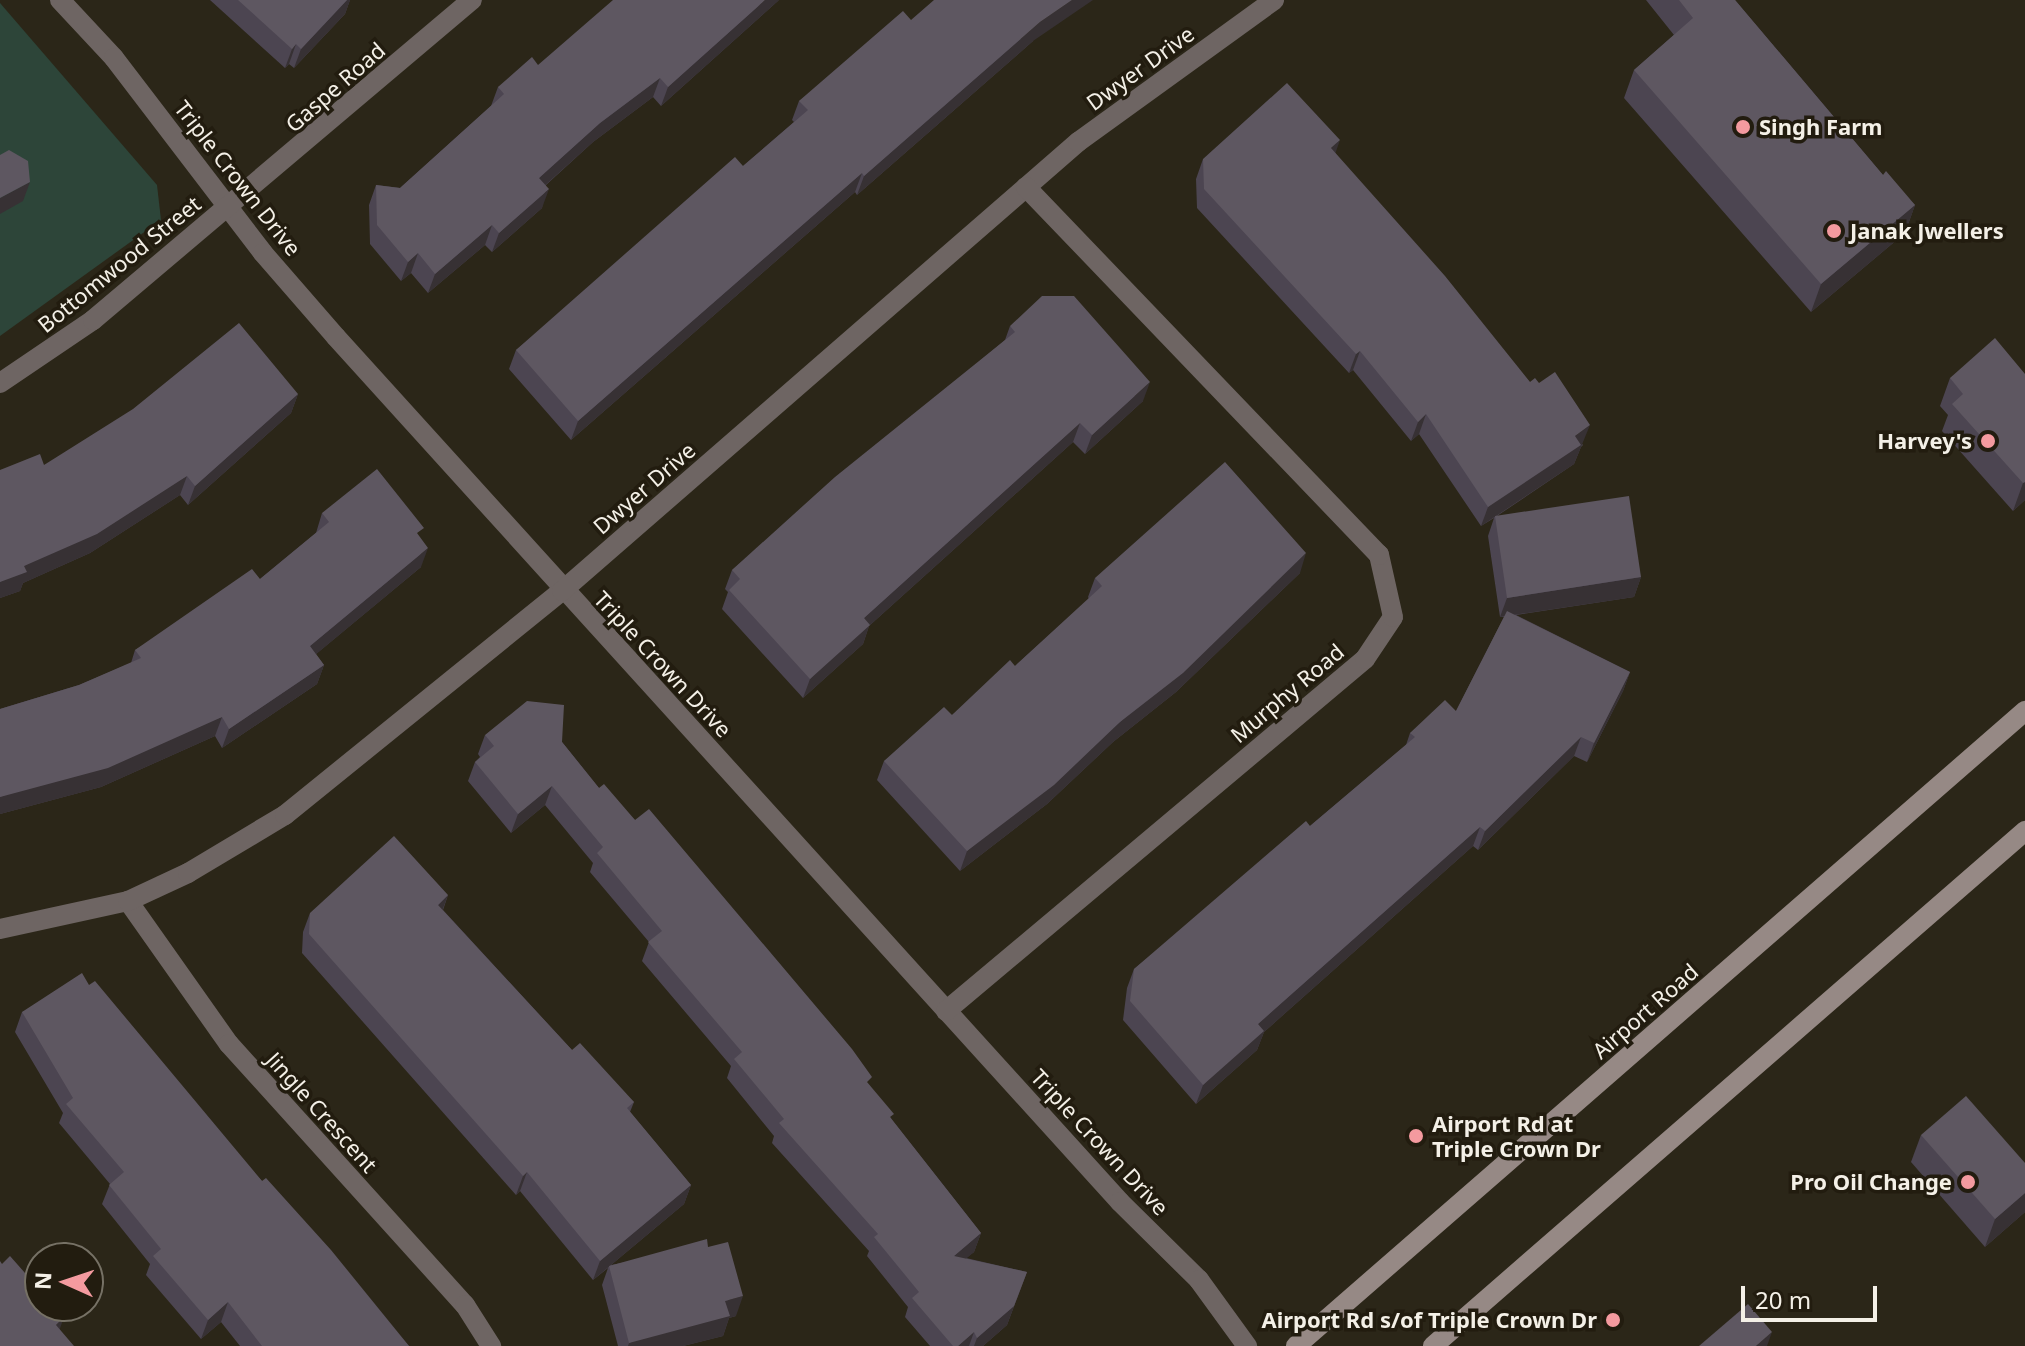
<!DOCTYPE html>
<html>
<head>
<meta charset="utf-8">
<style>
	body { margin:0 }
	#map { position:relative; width:2025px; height:1346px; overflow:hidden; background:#2b2618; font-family:"Noto Sans",sans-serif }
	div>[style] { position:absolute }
	.green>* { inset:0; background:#2d4539 }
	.street>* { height:20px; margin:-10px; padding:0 10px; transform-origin:10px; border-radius:10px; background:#6e6563 }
	.secondary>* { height:20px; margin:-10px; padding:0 10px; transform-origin:10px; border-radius:10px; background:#968985 }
	.wall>* { inset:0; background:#4c4551 }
	.shaded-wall>* { inset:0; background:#373134 }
	.building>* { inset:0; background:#5e5761 }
	.dots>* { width:22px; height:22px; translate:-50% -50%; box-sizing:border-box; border:4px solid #221c0f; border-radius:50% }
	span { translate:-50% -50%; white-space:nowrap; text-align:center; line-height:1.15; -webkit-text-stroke:7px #221c0f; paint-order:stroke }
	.street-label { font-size:22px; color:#f4f0e7 }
	.poi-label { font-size:22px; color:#f4f0e7; font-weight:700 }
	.left { translate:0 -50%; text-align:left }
	.right { translate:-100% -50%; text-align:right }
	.north { position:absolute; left:24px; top:1242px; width:80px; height:80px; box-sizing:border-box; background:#221c0f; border:2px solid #767165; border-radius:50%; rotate:273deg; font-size:22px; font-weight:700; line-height:32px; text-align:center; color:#f4f0e7 }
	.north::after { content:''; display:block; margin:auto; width:28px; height:36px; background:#f49a9f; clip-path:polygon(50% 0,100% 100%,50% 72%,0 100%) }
	.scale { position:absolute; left:1741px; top:1286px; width:136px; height:36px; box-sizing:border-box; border:4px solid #f4f0e7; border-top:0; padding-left:10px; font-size:24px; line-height:28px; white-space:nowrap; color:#f4f0e7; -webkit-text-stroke:6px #221c0f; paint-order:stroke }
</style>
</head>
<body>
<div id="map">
	<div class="green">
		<div style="clip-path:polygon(0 3px,157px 185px,161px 220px,0 336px)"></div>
	</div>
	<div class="street">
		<div style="left:60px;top:0;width:79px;rotate:47deg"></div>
		<div style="left:114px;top:58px;width:245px;rotate:52.6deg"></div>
		<div style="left:263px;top:253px;width:111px;rotate:49deg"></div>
		<div style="left:336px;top:337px;width:1167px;rotate:47.81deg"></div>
		<div style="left:1120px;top:1202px;width:111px;rotate:44.6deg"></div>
		<div style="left:1199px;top:1280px;width:82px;rotate:54deg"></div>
		<div style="left:0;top:383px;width:112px;rotate:-34.1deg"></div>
		<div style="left:93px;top:320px;width:496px;rotate:-40.2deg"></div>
		<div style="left:128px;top:901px;width:175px;rotate:54.8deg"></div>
		<div style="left:229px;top:1044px;width:352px;rotate:47.9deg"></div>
		<div style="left:465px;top:1305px;width:49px;rotate:57.6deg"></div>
		<div style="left:0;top:929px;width:131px;rotate:-12.3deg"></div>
		<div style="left:128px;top:901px;width:66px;rotate:-25deg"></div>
		<div style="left:188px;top:873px;width:113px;rotate:-30.9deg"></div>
		<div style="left:285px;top:815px;width:356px;rotate:-39deg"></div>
		<div style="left:562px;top:591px;width:684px;rotate:-41.03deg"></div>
		<div style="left:1078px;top:142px;width:242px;rotate:-35.9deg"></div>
		<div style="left:946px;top:1011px;width:547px;rotate:-40.03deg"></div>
		<div style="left:1365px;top:659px;width:50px;rotate:-56.3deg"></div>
		<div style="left:1393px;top:617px;width:64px;rotate:-102.7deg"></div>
		<div style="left:1379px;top:555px;width:510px;rotate:-133.81deg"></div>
	</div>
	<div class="secondary">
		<div style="left:1296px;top:1346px;width:967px;rotate:-41.06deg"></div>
		<div style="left:1433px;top:1346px;width:785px;rotate:-41.02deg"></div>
	</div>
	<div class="wall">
		<div style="clip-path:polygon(210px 0,350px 0,345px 14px,294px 68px,289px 64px,285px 68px)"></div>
		<div style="clip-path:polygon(779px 0,661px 106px,653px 97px,593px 142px,546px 185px,542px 208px,492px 252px,485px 245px,428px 293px,411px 273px,401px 281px,370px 244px,369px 205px,376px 185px,400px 188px,491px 106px,498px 87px,538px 65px)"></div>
		<div style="clip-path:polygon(1646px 0,1735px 0,1883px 175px,1915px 205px,1905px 233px,1811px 312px,1624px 98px,1634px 70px,1674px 35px)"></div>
		<div style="clip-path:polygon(911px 20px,1033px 41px,857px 195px,855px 192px,571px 440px,509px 369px,516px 350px,743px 166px,794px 122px,792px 120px,799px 101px)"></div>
		<div style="clip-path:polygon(1335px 153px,1583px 445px,1581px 447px,1574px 464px,1497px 516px,1641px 577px,1634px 597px,1516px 615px,1630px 672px,1623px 691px,1587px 762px,1574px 756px,1478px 850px,1473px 846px,1264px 1032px,1257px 1050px,1196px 1104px,1123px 1020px,1127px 988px,1134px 969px,1310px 826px,1406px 745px,1410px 733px,1456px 711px,1504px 617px,1500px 617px,1488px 536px,1494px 518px,1481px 526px,1419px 434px,1411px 441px,1353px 370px,1349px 373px,1197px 208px,1196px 179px,1203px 159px)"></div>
		<div style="clip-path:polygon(1010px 326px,1143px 401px,1085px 454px,1073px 442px,869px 626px,863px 644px,803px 698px,722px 609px,728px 592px,725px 589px,732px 570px,1005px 340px)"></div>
		<div style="clip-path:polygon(2025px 374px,2025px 500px,2013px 511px,1942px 431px,1948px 415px,1940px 406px,1950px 378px)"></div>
		<div style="clip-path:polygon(298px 394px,291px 413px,188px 505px,180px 495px,90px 553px,23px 583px,20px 591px,0 598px,0 470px,44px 465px)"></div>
		<div style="clip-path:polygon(322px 513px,420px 538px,421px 567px,316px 654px,324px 665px,317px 684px,222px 748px,215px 736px,101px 787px,0 814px,0 709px,79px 685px,131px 663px,135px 650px,260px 579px,316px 533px)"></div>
		<div style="clip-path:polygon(1300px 573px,1176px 692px,1113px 742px,1047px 804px,960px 871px,877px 780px,884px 761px,952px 715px,1015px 666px,1089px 599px,1088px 597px,1095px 578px)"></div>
		<div style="clip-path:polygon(485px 735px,562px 742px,599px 788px,635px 820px,869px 1085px,892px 1120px,981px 1233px,974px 1252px,966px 1258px,1027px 1272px,1007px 1325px,983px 1346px,930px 1346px,905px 1317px,908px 1307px,867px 1256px,869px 1251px,772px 1143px,774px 1136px,727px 1078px,731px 1066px,642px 961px,649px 942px,590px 872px,593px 863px,545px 805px,511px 833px,468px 781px,475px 762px,480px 757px,478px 754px)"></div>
		<div style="clip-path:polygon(448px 895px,443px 910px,572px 1050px,634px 1102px,630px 1112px,691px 1185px,684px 1204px,611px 1265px,708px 1247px,736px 1316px,729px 1318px,723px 1336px,683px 1346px,618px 1346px,602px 1285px,608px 1268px,593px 1280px,520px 1191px,516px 1195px,302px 953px,303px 932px,310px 913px)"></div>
		<div style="clip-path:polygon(89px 985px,262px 1181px,409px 1346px,240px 1346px,221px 1322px,201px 1339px,146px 1275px,150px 1264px,102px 1204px,110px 1184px,59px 1123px,63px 1113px,15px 1032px,22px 1012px)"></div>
		<div style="clip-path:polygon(1921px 1135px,2025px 1163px,2025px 1212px,1985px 1247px,1911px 1162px)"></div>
	</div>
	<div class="shaded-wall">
		<div style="clip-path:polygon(347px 0,350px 0,345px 14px,294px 68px,301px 49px)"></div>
		<div style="clip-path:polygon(765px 0,779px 0,661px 106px,668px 87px)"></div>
		<div style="clip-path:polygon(1072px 0,1093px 0,1033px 41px,857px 195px,864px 176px,1040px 22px)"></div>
		<div style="clip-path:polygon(296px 44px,289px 64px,285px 68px,292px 49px)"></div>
		<div style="clip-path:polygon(660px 78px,653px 97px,593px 142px,532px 197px,539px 178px,600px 123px)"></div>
		<div style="clip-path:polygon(1340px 140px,1333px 160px,1331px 148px)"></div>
		<div style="clip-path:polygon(862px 173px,855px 192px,571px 440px,578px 421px)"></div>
		<div style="clip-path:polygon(30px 182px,23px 201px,0 214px,0 198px)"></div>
		<div style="clip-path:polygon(549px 189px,542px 208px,492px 252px,499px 233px)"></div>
		<div style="clip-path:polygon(1915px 205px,1905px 233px,1811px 312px,1821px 284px)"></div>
		<div style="clip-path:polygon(492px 225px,485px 245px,428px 293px,435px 274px)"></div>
		<div style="clip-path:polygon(418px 253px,411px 273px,401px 281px,408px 262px)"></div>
		<div style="clip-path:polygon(1360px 351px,1353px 370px,1349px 373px,1356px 354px)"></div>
		<div style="clip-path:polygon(1150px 382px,1143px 401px,1085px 454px,1092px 435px)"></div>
		<div style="clip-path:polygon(298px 394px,291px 413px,188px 505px,195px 486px)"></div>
		<div style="clip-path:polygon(1426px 414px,1419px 434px,1411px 441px,1418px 422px)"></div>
		<div style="clip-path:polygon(1080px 423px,1073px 442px,869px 626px,863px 644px,803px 698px,810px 679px,864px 618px)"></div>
		<div style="clip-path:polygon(1590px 425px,1574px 464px,1481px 526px,1488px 507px,1575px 436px)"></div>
		<div style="clip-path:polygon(187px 476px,180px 495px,90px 553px,23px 583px,20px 591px,0 598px,0 582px,24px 566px)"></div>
		<div style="clip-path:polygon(2025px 482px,2025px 500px,2013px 511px,2023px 483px)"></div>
		<div style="clip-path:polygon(428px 548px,421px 567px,303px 665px,310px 646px)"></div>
		<div style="clip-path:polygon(1306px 553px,1300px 573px,1176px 692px,1113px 742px,1047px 804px,960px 871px,967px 851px,1120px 722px)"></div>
		<div style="clip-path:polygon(1641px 577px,1634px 597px,1500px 617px,1507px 598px)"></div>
		<div style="clip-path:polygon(324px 665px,317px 684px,222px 748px,229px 729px)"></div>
		<div style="clip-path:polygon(1630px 672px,1623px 691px,1587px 762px,1594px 743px)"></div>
		<div style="clip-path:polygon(222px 717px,215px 736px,101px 787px,0 814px,0 797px)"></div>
		<div style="clip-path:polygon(1581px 737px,1574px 756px,1478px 850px,1485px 831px)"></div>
		<div style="clip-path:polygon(552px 786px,545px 805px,511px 833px,518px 814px)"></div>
		<div style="clip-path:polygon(1480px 827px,1473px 846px,1264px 1032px,1257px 1050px,1196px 1104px,1203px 1085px,1258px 1024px)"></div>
		<div style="clip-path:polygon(448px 895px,441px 914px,438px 905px)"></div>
		<div style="clip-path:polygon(527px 1172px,520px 1191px,516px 1195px,523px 1176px)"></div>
		<div style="clip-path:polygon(691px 1185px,684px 1204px,593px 1280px,600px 1261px)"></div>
		<div style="clip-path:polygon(2025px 1193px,2025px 1212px,1985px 1247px,1995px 1219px)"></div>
		<div style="clip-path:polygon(981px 1233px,974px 1252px,947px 1275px,954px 1256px)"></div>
		<div style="clip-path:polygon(743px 1296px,736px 1316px,729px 1318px,723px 1336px,683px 1346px,628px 1346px,629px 1343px,725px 1301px)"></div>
		<div style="clip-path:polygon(228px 1302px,221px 1322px,201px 1339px,208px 1320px)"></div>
		<div style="clip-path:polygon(1014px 1306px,1007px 1325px,983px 1346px,974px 1346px,977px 1338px)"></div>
		<div style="clip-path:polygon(64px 1317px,57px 1337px,56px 1325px)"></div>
		<div style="clip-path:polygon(974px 1332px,969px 1346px,958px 1346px)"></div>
		<div style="clip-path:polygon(1772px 1332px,1767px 1346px,1756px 1346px)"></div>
	</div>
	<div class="building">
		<div style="clip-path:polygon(238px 0,347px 0,301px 49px,296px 44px,292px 49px)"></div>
		<div style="clip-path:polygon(613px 0,765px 0,668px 87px,660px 78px,600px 123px,539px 178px,549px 189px,499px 233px,492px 225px,435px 274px,418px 253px,408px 262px,377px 225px,376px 185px,400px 188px,504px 94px,498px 87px,532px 57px,538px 65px)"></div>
		<div style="clip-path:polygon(934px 0,1072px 0,1040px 22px,864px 176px,862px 173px,578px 421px,516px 350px,735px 157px,743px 166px,808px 110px,799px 101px,903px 11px,911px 20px)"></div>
		<div style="clip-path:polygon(1679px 0,1735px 0,1883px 175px,1886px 171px,1915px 205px,1821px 284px,1634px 70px,1693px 18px)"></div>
		<div style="clip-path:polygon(1287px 83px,1340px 140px,1331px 148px,1445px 276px,1530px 382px,1535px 378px,1539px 383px,1555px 372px,1590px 425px,1575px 436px,1581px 445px,1488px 507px,1426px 414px,1418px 422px,1360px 351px,1356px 354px,1204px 189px,1203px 159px)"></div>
		<div style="clip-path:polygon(9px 150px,28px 161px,30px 182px,0 198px,0 155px)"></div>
		<div style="clip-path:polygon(1042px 296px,1074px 296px,1150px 382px,1092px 435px,1080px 423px,864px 618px,870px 625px,810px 679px,729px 590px,740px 579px,732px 570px,835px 477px,1015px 332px,1010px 326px)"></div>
		<div style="clip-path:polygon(239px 323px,298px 394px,195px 486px,187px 476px,97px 534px,24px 566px,27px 572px,0 582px,0 470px,40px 454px,44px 465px,133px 409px)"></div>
		<div style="clip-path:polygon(1995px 338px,2025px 374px,2025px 482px,2023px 483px,1952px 404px,1963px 394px,1950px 378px)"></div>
		<div style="clip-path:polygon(1225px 462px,1306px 553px,1183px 673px,1120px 722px,1054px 785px,967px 851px,884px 761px,944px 707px,952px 715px,1010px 660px,1015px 666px,1102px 586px,1095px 578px)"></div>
		<div style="clip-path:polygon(377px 469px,424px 528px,417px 533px,428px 548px,310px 646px,324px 665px,229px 729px,222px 717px,108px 768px,0 797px,0 709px,79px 685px,141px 658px,135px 650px,252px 569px,260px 579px,329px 522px,322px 513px)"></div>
		<div style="clip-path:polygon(1629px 496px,1641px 577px,1507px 598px,1495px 516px)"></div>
		<div style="clip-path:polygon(1507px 611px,1630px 672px,1594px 743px,1581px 737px,1485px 831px,1480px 827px,1258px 1024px,1264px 1031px,1203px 1085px,1130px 1001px,1134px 969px,1306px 821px,1310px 826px,1415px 737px,1410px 733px,1445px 700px,1456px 711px)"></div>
		<div style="clip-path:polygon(527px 701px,564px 705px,562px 742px,599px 788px,604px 784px,635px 820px,649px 809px,852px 1049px,872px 1077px,867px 1082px,894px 1114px,890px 1117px,981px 1233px,954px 1256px,1027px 1272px,1014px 1306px,977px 1338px,974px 1332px,958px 1346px,953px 1346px,912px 1298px,919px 1292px,874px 1237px,878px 1234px,779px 1123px,784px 1119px,734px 1059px,742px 1052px,648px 942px,662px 931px,597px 853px,603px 847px,552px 786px,518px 814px,475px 762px,494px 746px,485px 735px)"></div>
		<div style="clip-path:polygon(394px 836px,448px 895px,438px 905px,572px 1050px,580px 1043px,634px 1102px,627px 1108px,691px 1185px,600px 1261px,527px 1172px,523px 1176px,309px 934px,310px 913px)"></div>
		<div style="clip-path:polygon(82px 973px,89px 985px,95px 981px,262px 1181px,266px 1178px,331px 1250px,409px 1346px,262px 1346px,228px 1302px,208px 1320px,153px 1256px,161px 1249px,109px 1185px,124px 1172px,66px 1104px,73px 1098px,22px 1012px)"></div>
		<div style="clip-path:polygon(1966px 1096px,2025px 1163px,2025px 1193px,1995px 1219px,1921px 1135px)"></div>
		<div style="clip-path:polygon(707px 1239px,708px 1247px,728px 1242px,743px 1296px,725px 1301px,730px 1316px,629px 1343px,609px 1266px)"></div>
		<div style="clip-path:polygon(10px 1256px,40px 1290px,40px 1306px,54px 1306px,64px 1317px,56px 1325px,74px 1346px,0 1346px,0 1261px,2px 1264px)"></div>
		<div style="clip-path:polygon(1748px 1304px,1772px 1332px,1756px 1346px,1699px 1346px)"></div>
	</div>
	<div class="dots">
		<div style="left:1743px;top:127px;background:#f49a9f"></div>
		<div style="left:1834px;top:231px;background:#f49a9f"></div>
		<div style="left:1988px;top:441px;background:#f49a9f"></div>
		<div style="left:1416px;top:1136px;background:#f49a9f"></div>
		<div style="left:1968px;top:1182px;background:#f49a9f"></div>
		<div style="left:1613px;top:1320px;background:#f49a9f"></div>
	</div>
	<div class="street-label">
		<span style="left:1140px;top:68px;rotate:-36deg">Dwyer Drive</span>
		<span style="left:335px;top:87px;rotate:-41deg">Gaspe Road</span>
		<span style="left:238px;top:178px;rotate:52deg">Triple Crown Drive</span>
		<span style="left:119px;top:264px;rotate:-39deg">Bottomwood Street</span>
		<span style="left:644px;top:488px;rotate:-41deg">Dwyer Drive</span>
		<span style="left:663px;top:664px;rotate:47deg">Triple Crown Drive</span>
		<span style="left:1287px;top:693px;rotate:-40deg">Murphy Road</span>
		<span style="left:1645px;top:1011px;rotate:-41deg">Airport Road</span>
		<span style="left:322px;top:1112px;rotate:48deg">Jingle Crescent</span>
		<span style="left:1100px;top:1142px;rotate:47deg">Triple Crown Drive</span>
	</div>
	<div class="poi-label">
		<span class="left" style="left:1759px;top:127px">Singh Farm</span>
		<span class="left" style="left:1850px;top:231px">Janak Jwellers</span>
		<span class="right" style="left:1972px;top:441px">Harvey's</span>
		<span class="left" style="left:1432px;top:1136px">Airport Rd at<br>Triple Crown Dr</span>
		<span class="right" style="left:1952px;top:1182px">Pro Oil Change</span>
		<span class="right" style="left:1597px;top:1320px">Airport Rd s/of Triple Crown Dr</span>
	</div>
	<div class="north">N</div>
	<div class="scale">20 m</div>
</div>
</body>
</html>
